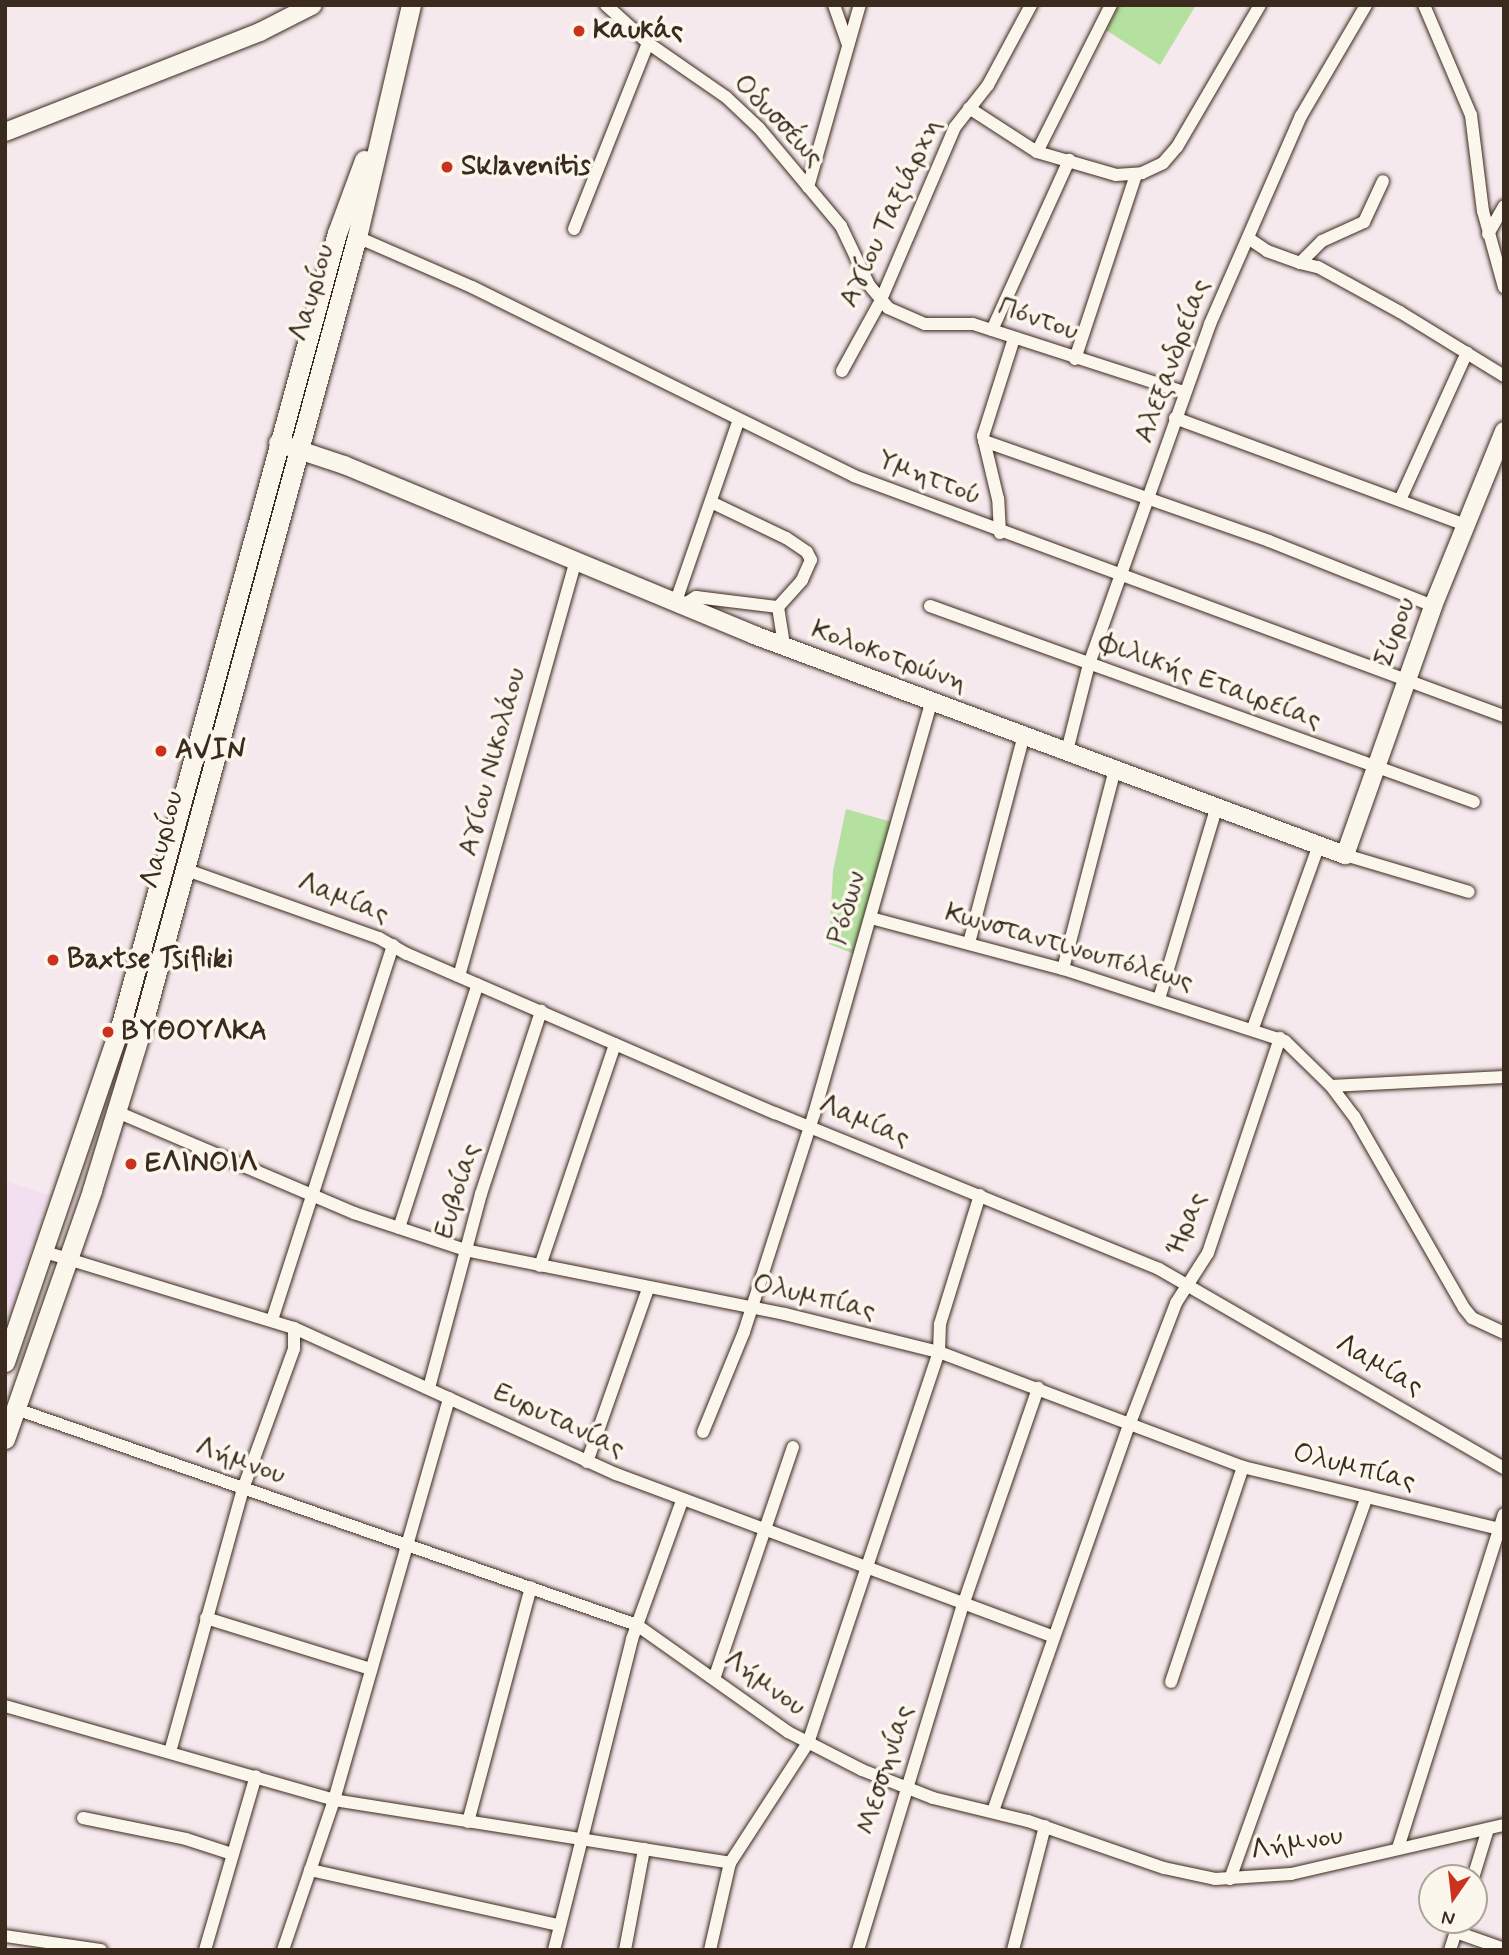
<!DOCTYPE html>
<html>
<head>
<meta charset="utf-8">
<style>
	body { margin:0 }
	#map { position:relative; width:1509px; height:1955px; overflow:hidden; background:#f6e9ee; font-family:Mynerve,sans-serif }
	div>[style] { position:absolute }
	.built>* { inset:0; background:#f2dfef }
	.green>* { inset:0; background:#b4e19f }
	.roads { filter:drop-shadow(0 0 2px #3b2a1e) drop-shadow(0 0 2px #3b2a1e) }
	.street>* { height:12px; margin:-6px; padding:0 6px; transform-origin:6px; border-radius:6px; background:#fbf7ec }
	.secondary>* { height:18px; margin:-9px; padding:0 9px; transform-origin:9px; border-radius:9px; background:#fbf7ec }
	.primary>* { height:19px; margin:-9.5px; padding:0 9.5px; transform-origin:9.5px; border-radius:9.5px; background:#fbf7ec }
	.dots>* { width:19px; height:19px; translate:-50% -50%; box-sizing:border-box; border:4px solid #fbf7ec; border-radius:50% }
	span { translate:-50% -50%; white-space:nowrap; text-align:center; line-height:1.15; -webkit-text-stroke:7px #fbf7ec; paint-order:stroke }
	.poi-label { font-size:28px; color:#3b2a1e; font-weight:700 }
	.left { translate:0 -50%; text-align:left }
	.street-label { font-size:28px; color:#3b2a1e }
	.frame { position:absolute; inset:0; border:7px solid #3b2a1e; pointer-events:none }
	.north { position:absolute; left:1418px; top:1864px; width:70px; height:70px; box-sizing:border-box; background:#fbf7ec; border:2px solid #aea59a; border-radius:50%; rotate:194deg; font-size:19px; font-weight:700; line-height:28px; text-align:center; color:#3b2a1e }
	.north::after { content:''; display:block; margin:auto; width:24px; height:32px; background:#c8321e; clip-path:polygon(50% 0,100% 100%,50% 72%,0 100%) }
</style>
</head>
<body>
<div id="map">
	<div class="built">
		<div style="clip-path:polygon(5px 1181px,49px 1195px,5px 1329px)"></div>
	</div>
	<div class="green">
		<div style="clip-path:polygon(1119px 5px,1196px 5px,1160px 65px,1106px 30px)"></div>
		<div style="clip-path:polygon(846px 809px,892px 822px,854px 954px,829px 944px,833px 871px)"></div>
	</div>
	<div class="roads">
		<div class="street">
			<div style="left:606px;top:5px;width:57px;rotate:42.1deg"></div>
			<div style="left:648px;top:43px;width:95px;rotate:34.7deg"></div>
			<div style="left:726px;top:97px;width:45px;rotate:43.2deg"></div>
			<div style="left:759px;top:128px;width:128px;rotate:50.1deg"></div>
			<div style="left:841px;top:226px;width:65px;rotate:64.6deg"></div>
			<div style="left:869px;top:285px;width:30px;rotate:50deg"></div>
			<div style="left:888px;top:308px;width:40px;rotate:23.4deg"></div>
			<div style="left:925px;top:324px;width:48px"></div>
			<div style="left:973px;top:324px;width:221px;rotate:17.9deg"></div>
			<div style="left:834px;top:5px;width:42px;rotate:70.7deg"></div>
			<div style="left:1424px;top:5px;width:120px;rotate:66.9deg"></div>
			<div style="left:1471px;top:115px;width:97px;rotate:82.9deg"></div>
			<div style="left:1483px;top:211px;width:79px;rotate:74.6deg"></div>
			<div style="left:969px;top:108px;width:81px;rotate:32.9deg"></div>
			<div style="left:1037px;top:152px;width:82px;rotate:16.2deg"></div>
			<div style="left:1116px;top:175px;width:26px;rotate:-4deg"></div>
			<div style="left:1142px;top:173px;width:23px;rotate:-25deg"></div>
			<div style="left:1163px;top:163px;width:21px;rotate:-49deg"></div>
			<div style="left:1177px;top:147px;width:164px;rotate:-59.7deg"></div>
			<div style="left:1037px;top:152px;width:165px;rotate:-63.3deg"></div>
			<div style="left:808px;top:187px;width:189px;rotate:-74.1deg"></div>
			<div style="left:574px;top:229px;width:200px;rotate:-68.3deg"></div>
			<div style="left:1488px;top:234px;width:32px;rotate:-60deg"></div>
			<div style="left:357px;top:237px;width:125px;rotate:23.5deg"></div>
			<div style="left:472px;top:287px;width:426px;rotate:26.3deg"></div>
			<div style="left:854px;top:476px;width:693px;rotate:20.27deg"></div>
			<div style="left:1248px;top:238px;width:23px;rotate:34deg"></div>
			<div style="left:1267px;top:251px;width:35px;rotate:20deg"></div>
			<div style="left:1300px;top:263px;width:31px;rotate:-45deg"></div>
			<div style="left:1322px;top:241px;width:46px;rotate:-24.3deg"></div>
			<div style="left:1364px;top:222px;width:45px;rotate:-65.1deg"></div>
			<div style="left:1300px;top:263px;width:18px;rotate:13deg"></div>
			<div style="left:1318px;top:267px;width:94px;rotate:28.8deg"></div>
			<div style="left:1400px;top:312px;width:122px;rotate:31.6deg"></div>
			<div style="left:992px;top:330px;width:187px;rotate:-65.6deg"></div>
			<div style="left:1075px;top:359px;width:194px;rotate:-71.7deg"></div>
			<div style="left:842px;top:371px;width:79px;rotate:-61.2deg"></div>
			<div style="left:880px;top:302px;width:190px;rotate:-66.8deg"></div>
			<div style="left:955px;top:127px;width:53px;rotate:-51.8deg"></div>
			<div style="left:988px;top:85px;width:91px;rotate:-61.7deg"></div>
			<div style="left:1175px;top:418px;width:307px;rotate:20.2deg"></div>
			<div style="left:984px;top:441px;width:302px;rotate:19.3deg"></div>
			<div style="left:1269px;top:541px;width:176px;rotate:21.6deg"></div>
			<div style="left:1400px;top:500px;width:162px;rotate:-65.6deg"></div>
			<div style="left:1000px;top:533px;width:34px;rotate:-93deg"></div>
			<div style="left:998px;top:499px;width:65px;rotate:-103.4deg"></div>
			<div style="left:983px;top:436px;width:103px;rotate:-72.4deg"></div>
			<div style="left:675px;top:604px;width:193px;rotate:-70.9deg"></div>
			<div style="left:930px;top:606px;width:578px;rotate:19.81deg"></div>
			<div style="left:680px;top:607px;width:19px;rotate:-32deg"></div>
			<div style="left:696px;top:597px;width:83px;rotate:7deg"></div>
			<div style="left:778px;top:607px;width:36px;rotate:-48deg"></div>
			<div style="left:802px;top:580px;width:22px;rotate:-66deg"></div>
			<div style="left:811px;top:560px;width:9px;rotate:-117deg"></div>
			<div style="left:807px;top:552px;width:25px;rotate:-146deg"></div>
			<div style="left:786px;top:538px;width:83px;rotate:-154.4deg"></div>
			<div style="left:778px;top:607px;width:39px;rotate:81deg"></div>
			<div style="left:1067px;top:751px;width:90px;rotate:-75.8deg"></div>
			<div style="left:1089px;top:664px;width:361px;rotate:-70.4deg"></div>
			<div style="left:1210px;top:324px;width:227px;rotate:-66.4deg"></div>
			<div style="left:1301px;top:116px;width:129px;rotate:-59.6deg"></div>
			<div style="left:1345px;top:855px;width:129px;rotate:16.6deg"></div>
			<div style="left:184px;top:869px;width:207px;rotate:19.5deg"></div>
			<div style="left:379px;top:938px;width:32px;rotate:30deg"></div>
			<div style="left:407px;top:954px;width:401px;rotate:23.4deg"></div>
			<div style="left:775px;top:1113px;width:414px;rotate:22.1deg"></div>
			<div style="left:1159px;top:1269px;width:398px;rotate:30deg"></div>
			<div style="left:871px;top:918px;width:199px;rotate:14.9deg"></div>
			<div style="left:1063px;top:969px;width:233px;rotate:18deg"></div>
			<div style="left:1285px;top:1041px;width:64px;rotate:44.4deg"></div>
			<div style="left:1331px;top:1086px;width:38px;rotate:53deg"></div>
			<div style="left:1354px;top:1116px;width:221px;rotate:60.2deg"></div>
			<div style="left:1464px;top:1308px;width:13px;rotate:51deg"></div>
			<div style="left:1472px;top:1318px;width:35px;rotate:25deg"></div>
			<div style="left:969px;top:943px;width:215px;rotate:-75.2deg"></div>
			<div style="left:1063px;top:969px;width:206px;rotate:-75.4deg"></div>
			<div style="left:459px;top:976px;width:430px;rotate:-74.3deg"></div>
			<div style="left:1159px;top:999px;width:202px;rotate:-73.3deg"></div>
			<div style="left:1253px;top:1028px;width:195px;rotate:-70.2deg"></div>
			<div style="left:1331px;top:1086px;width:173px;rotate:-3deg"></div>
			<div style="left:115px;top:1111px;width:260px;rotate:23.1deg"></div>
			<div style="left:354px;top:1213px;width:117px;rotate:18.4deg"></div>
			<div style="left:465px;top:1250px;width:326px;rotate:11.3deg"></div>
			<div style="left:785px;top:1314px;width:159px;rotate:13.9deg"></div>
			<div style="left:939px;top:1352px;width:325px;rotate:20.7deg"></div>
			<div style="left:1243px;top:1467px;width:268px;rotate:13.6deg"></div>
			<div style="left:399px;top:1228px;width:256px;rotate:-72.1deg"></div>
			<div style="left:45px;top:1252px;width:260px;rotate:17deg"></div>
			<div style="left:294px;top:1328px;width:354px;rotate:24.4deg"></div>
			<div style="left:616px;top:1474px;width:467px;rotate:20.4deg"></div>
			<div style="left:540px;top:1266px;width:234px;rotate:-71.3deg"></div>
			<div style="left:272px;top:1320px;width:394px;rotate:-72.1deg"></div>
			<div style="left:429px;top:1388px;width:201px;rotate:-75deg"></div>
			<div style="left:481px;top:1194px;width:193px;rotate:-71.8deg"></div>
			<div style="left:16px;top:1409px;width:657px;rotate:19.18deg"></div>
			<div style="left:637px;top:1625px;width:185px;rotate:35.3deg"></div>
			<div style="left:788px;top:1732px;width:83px;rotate:27.2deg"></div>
			<div style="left:862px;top:1770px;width:76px;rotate:21.5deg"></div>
			<div style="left:933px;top:1798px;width:98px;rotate:13.6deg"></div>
			<div style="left:1028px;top:1821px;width:144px;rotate:19.1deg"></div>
			<div style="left:1164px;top:1868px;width:52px;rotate:12.2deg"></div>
			<div style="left:1215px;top:1879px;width:76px;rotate:-3.8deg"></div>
			<div style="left:1291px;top:1874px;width:219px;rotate:-13deg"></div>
			<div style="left:703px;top:1432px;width:108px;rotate:-67.7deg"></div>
			<div style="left:744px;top:1332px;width:229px;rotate:-72.2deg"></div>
			<div style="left:814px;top:1114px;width:430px;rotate:-74.1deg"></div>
			<div style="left:587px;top:1462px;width:183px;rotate:-70.6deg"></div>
			<div style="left:206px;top:1618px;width:173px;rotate:17.2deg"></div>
			<div style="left:714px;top:1679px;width:245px;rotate:-71.2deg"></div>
			<div style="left:1171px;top:1682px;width:227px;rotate:-71.5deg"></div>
			<div style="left:5px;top:1706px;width:342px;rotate:15.9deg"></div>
			<div style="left:334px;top:1800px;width:401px;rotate:9deg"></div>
			<div style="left:170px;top:1752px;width:273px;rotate:-74.5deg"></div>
			<div style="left:243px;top:1489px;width:149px;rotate:-70deg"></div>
			<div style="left:294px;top:1349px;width:21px;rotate:-90deg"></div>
			<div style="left:993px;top:1811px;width:411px;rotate:-70.6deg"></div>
			<div style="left:1130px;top:1423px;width:129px;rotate:-69deg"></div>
			<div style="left:1176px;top:1303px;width:59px;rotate:-57.4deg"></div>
			<div style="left:1208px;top:1253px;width:227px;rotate:-71.5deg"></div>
			<div style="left:83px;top:1818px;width:105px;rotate:11.5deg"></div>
			<div style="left:186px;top:1839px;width:48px;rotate:18.1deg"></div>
			<div style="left:468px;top:1822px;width:243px;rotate:-75deg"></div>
			<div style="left:1398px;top:1848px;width:350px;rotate:-72.4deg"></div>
			<div style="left:310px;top:1870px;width:255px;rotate:12.5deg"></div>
			<div style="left:1473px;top:1878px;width:51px;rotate:-73deg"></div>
			<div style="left:1230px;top:1879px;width:406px;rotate:-70.3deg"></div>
			<div style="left:1456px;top:1932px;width:51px;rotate:19.5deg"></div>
			<div style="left:5px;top:1936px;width:97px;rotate:8.3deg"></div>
			<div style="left:205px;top:1950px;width:181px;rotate:-73.7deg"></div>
			<div style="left:283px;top:1950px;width:158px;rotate:-71.2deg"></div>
			<div style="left:334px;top:1800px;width:418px;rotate:-74deg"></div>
			<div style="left:554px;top:1950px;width:321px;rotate:-75.9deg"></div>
			<div style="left:632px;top:1639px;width:147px;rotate:-70.1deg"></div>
			<div style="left:625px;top:1950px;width:103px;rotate:-79.3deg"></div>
			<div style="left:710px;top:1950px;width:89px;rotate:-77.1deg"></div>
			<div style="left:730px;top:1863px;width:143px;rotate:-57deg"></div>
			<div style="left:808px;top:1743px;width:412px;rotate:-71.5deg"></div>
			<div style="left:939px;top:1352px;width:28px;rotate:-88deg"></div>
			<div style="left:940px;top:1324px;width:135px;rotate:-72.8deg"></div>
			<div style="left:858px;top:1950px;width:361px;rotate:-73.1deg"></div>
			<div style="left:963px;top:1605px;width:230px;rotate:-70.9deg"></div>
			<div style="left:1013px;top:1950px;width:128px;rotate:-75.5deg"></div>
			<div style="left:1450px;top:1950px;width:32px;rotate:-72deg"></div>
		</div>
		<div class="secondary">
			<div style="left:5px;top:132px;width:274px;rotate:-21.4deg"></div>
			<div style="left:260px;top:32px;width:59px;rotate:-27deg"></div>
			<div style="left:278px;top:443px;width:70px;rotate:18.4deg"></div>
			<div style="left:344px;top:465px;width:444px;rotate:22.5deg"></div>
			<div style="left:754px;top:635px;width:631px;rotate:20.42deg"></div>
			<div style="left:1345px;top:855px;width:264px;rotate:-70.5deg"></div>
			<div style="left:1433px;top:606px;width:189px;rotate:-67.9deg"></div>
		</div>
		<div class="primary">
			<div style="left:5px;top:1362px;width:357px;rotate:-71.1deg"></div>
			<div style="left:121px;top:1024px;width:820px;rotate:-74.73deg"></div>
			<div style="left:337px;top:233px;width:78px;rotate:-69.7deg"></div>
			<div style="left:5px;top:1439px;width:264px;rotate:-70.7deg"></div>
			<div style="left:92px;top:1190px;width:170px;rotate:-72.9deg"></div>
			<div style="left:142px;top:1027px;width:819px;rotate:-74.78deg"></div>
			<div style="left:357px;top:237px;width:238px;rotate:-76.9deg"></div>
		</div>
	</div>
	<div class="dots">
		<div style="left:579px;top:31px;background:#c8321e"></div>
		<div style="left:447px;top:167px;background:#c8321e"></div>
		<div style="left:161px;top:751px;background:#c8321e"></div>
		<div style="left:53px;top:960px;background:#c8321e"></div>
		<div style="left:108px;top:1032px;background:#c8321e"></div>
		<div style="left:131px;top:1164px;background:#c8321e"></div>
	</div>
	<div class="poi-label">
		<span class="left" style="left:593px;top:31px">Καυκάς</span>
		<span class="left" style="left:461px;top:167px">Sklavenitis</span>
		<span class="left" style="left:175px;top:751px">AVIN</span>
		<span class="left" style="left:67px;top:960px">Baxtse Tsifliki</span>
		<span class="left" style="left:122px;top:1032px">ΒΥΘΟΥΛΚΑ</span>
		<span class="left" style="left:145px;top:1164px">ΕΛΙΝΟΙΛ</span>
	</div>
	<div class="street-label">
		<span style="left:778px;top:121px;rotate:46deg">Οδυσσέως</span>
		<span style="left:891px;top:213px;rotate:-65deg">Αγίου Ταξιάρχη</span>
		<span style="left:313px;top:293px;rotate:-74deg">Λαυρίου</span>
		<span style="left:1038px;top:320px;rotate:19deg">Πόντου</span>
		<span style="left:1173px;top:361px;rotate:-70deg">Αλεξανδρείας</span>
		<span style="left:929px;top:479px;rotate:21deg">Υμηττού</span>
		<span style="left:1396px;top:632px;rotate:-70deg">Σύρου</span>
		<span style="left:889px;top:657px;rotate:20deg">Κολοκοτρώνη</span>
		<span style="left:1210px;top:682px;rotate:20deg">Φιλικής Εταιρείας</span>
		<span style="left:493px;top:762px;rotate:-75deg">Αγίου Νικολάου</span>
		<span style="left:163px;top:840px;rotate:-75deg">Λαυρίου</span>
		<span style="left:343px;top:899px;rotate:21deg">Λαμίας</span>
		<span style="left:848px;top:908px;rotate:-74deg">Ρόδων</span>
		<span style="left:1069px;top:948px;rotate:16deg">Κωνσταντινουπόλεως</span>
		<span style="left:864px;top:1122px;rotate:22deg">Λαμίας</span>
		<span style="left:458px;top:1191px;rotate:-73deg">Ευβοίας</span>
		<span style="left:1187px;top:1224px;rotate:-68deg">Ήρας</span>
		<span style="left:814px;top:1298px;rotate:13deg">Ολυμπίας</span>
		<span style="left:1379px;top:1366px;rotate:30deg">Λαμίας</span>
		<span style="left:559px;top:1421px;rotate:25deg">Ευρυτανίας</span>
		<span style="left:240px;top:1462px;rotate:19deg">Λήμνου</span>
		<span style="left:1354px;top:1468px;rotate:14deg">Ολυμπίας</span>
		<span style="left:764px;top:1684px;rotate:35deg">Λήμνου</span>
		<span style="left:886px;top:1770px;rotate:-73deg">Μεσσηνίας</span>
		<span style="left:1297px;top:1844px;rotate:-10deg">Λήμνου</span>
	</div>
	<div class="frame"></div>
	<div class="north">N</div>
</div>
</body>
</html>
